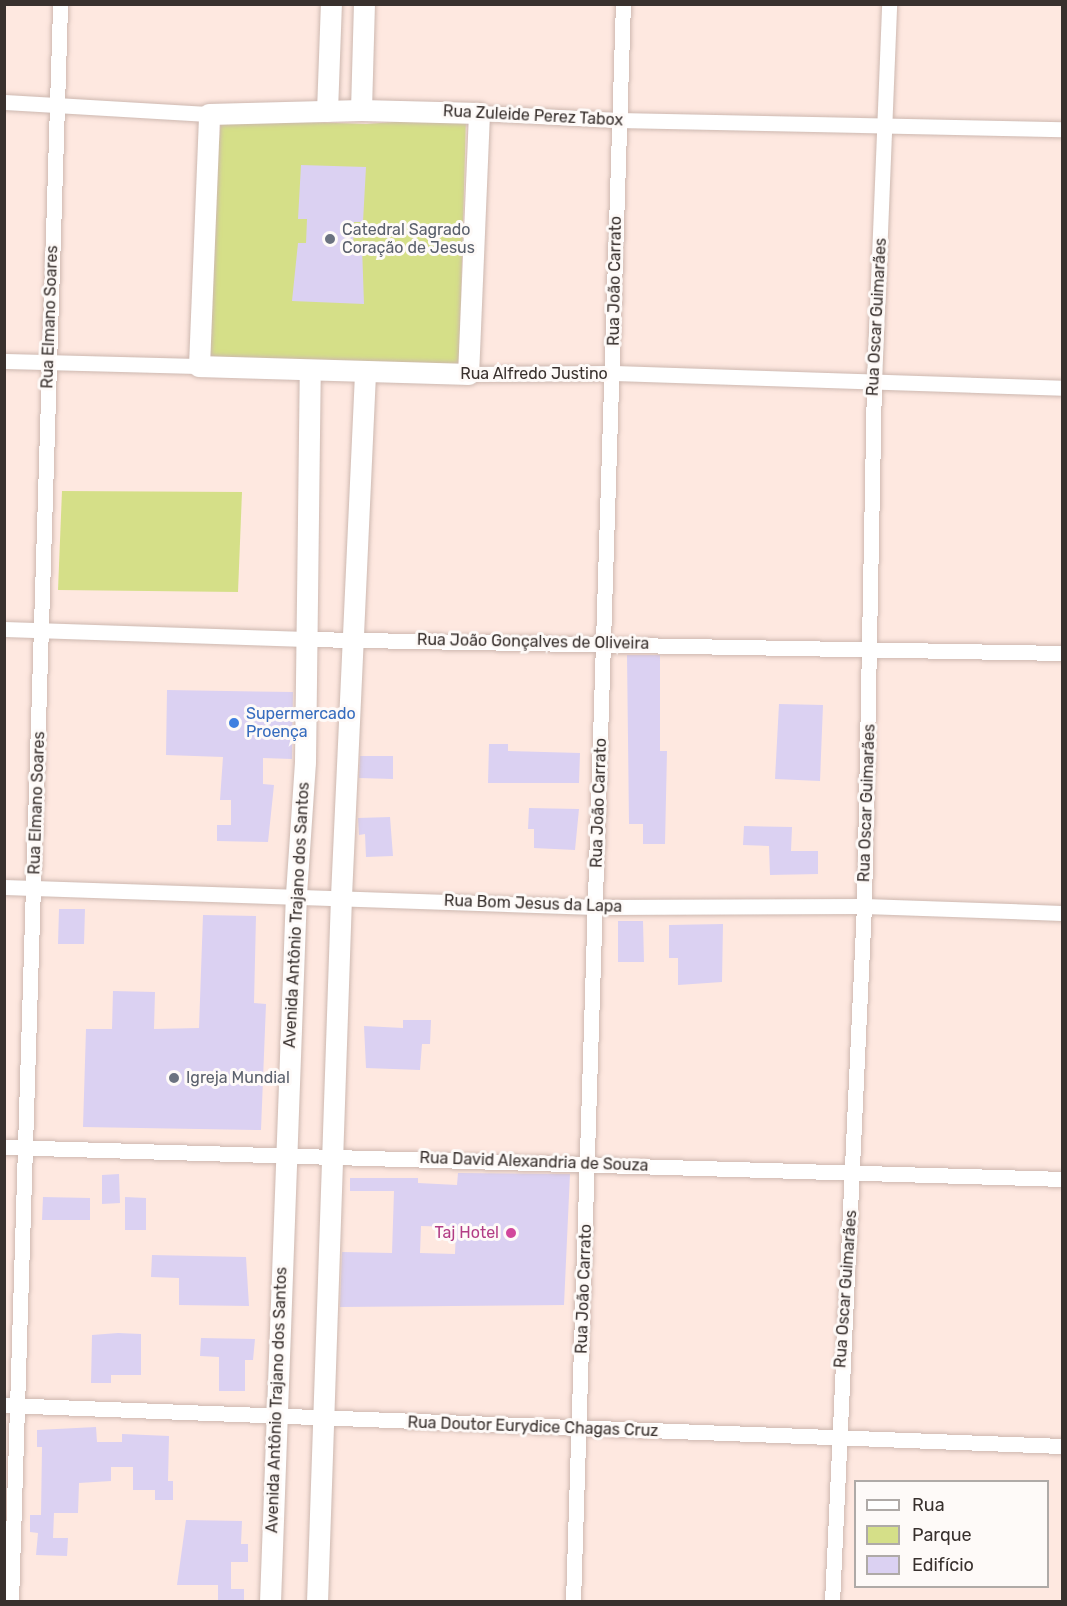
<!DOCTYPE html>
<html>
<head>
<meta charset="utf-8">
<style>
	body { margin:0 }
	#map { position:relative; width:1067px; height:1606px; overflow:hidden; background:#fee8e0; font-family:Rubik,sans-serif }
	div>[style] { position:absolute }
	.green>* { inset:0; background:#d5df88 }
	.building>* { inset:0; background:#dbd1f2 }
	.roads { filter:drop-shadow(0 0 2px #cdb8b0) drop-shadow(0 0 2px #cdb8b0) }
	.minor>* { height:15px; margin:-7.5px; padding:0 7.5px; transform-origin:7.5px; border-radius:7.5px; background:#fff }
	.secondary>* { height:21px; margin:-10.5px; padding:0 10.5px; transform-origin:10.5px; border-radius:10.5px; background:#fff }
	.dots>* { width:16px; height:16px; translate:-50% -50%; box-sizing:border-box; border:3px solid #fefaf8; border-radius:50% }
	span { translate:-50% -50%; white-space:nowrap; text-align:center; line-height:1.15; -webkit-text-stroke:6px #fefaf8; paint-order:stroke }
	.street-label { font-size:16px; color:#39312e }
	.worship-label { font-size:16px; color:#5b616d }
	.left { translate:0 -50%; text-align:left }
	.shop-label { font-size:16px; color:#366cbe }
	.hotel-label { font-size:16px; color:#b23c85 }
	.right { translate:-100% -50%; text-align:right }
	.frame { position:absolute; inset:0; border:6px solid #39312e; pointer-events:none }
	.legend { position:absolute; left:854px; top:1480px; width:195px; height:108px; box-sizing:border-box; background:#fefaf8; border:2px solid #afaaa7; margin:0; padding:8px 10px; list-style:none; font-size:18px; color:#39312e }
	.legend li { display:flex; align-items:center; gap:12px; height:30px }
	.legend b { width:30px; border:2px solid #afaaa7 }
</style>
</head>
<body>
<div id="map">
	<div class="green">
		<div style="clip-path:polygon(466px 117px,459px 369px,200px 360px,221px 119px,366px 124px)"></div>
		<div style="clip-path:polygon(62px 491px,242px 492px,238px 592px,58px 590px)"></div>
	</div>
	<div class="building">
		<div style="clip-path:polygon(301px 165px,366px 167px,363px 222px,354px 222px,353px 246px,362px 246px,364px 304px,292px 301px,298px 243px,306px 243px,307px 219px,298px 219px)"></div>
		<div style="clip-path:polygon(627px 655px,660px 655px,660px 751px,667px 751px,665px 844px,643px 844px,643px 824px,629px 824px)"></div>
		<div style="clip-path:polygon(167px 690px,293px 692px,292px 759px,263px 758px,263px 784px,274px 785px,268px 842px,217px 841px,217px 825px,231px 825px,231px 800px,220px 800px,223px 757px,166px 755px)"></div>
		<div style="clip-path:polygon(779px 704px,823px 705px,820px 781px,775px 779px)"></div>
		<div style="clip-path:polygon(489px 744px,508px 744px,508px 751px,580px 753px,579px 783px,488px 783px)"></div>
		<div style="clip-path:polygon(360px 756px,393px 756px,393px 779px,359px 778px)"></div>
		<div style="clip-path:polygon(529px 808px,579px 809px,575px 850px,534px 848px,534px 829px,528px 829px)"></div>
		<div style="clip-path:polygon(390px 817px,393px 856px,366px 857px,365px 834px,359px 835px,358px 818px)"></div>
		<div style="clip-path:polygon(744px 826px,792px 827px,791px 851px,818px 851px,818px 874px,770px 875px,769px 846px,743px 845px)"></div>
		<div style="clip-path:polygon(59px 909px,85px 909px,84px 944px,58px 944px)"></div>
		<div style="clip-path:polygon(203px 915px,256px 916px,254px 1003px,266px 1004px,261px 1130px,83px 1127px,86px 1029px,112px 1029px,113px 991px,155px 992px,154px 1029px,199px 1028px)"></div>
		<div style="clip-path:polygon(618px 921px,643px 921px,644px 962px,618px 962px)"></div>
		<div style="clip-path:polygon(723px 924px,722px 982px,678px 985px,678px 958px,669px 958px,669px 925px)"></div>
		<div style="clip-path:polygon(403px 1020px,431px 1020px,430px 1044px,422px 1044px,420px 1070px,366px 1068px,364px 1026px,403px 1028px)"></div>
		<div style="clip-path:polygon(evenodd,458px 1173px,570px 1174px,564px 1305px,340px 1307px,342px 1252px,392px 1253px,394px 1191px,350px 1191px,350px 1178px,418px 1178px,418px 1183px,457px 1185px,458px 1173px,421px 1226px,456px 1227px,455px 1254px,420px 1253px,421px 1226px)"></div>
		<div style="clip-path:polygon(119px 1174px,120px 1203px,102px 1204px,102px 1175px)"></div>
		<div style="clip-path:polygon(43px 1197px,90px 1198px,90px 1220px,42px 1220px)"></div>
		<div style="clip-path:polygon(125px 1197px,146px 1198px,146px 1230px,125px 1230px)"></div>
		<div style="clip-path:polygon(152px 1255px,246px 1257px,249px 1306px,179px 1305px,179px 1278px,151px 1277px)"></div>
		<div style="clip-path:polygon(118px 1333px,141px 1334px,141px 1375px,111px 1375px,111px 1383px,91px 1383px,92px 1335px)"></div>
		<div style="clip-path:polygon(201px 1338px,255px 1339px,253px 1360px,245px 1360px,245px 1391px,219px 1391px,219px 1357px,200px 1356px)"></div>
		<div style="clip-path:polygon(96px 1427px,97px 1442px,122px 1442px,122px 1434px,169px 1436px,168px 1481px,173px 1481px,173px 1500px,155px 1500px,155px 1490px,133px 1490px,133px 1467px,111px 1467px,111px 1481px,79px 1483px,78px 1513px,54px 1513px,53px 1538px,68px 1538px,67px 1556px,36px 1555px,38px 1533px,30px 1532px,30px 1515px,41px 1515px,42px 1447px,37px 1447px,37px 1430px)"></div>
		<div style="clip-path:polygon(186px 1520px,242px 1521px,241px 1544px,248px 1544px,248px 1562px,231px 1562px,231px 1589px,244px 1589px,244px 1602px,218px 1602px,218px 1585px,177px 1585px)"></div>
	</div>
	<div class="roads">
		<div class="minor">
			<div style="left:4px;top:102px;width:205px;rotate:3.4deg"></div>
			<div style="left:479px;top:113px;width:139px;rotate:2.9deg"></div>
			<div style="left:618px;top:120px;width:444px;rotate:1.2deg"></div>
			<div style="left:4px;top:361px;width:195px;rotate:1.5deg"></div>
			<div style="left:468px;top:374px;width:146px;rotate:-0.4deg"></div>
			<div style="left:614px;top:373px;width:448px;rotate:1.9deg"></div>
			<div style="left:4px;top:629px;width:302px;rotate:1.9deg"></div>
			<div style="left:306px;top:639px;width:756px;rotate:1.06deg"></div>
			<div style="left:4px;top:887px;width:592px;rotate:1.93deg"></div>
			<div style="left:596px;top:907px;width:268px;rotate:-0.2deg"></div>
			<div style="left:864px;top:906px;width:198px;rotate:2deg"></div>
			<div style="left:4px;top:1147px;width:1058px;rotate:1.73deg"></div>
			<div style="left:4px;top:1405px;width:1059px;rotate:2.22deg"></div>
			<div style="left:11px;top:1602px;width:1599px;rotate:-88.24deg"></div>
			<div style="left:573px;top:1602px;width:1599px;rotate:-88.21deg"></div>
			<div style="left:832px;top:1602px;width:697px;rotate:-87.37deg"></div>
			<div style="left:864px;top:906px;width:524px;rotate:-88.91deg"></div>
			<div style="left:874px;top:382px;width:378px;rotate:-87.7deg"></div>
		</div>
		<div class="secondary">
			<div style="left:361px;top:110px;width:118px;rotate:1.5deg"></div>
			<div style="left:479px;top:113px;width:261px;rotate:92.4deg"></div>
			<div style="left:468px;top:374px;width:269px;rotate:-178.3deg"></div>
			<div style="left:199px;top:366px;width:252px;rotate:-87.7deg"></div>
			<div style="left:209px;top:114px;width:152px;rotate:-1.5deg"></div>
			<div style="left:361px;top:110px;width:106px;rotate:-88.4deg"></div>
			<div style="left:327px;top:111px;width:107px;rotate:-87.9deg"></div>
			<div style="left:270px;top:1602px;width:708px;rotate:-87.9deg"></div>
			<div style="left:296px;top:894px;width:132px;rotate:-86.1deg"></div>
			<div style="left:305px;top:762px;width:390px;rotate:-89.3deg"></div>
			<div style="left:317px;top:1602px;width:706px;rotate:-88.05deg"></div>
			<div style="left:341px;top:896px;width:523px;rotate:-87.37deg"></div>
		</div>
	</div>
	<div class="dots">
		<div style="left:330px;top:239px;background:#6b7280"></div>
		<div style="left:234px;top:723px;background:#3f7fe0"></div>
		<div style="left:174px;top:1078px;background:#6b7280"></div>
		<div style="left:511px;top:1233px;background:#d1479c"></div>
	</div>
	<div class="street-label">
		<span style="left:533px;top:116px;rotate:3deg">Rua Zuleide Perez Tabox</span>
		<span style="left:615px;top:281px;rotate:-89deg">Rua João Carrato</span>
		<span style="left:50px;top:317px;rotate:-88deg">Rua Elmano Soares</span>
		<span style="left:877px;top:317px;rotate:-87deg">Rua Oscar Guimarães</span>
		<span style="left:534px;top:374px">Rua Alfredo Justino</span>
		<span style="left:533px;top:642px;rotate:1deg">Rua João Gonçalves de Oliveira</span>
		<span style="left:37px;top:803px;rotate:-88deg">Rua Elmano Soares</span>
		<span style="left:599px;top:803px;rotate:-88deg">Rua João Carrato</span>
		<span style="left:867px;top:803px;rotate:-88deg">Rua Oscar Guimarães</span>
		<span style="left:533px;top:904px;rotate:2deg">Rua Bom Jesus da Lapa</span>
		<span style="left:297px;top:915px;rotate:-87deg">Avenida Antônio Trajano dos Santos</span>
		<span style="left:534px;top:1162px;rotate:2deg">Rua David Alexandria de Souza</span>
		<span style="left:584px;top:1289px;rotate:-88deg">Rua João Carrato</span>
		<span style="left:846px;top:1289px;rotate:-86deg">Rua Oscar Guimarães</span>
		<span style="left:277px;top:1400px;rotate:-88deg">Avenida Antônio Trajano dos Santos</span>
		<span style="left:533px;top:1427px;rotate:2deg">Rua Doutor Eurydice Chagas Cruz</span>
	</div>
	<div class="worship-label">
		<span class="left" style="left:342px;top:239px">Catedral Sagrado<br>Coração de Jesus</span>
		<span class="left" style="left:186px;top:1078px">Igreja Mundial</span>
	</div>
	<div class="shop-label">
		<span class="left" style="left:246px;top:723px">Supermercado<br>Proença</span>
	</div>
	<div class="hotel-label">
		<span class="right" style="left:499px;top:1233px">Taj Hotel</span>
	</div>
	<div class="frame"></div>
	<ul class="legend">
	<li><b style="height:8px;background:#fff"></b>Rua</li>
	<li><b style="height:16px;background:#d5df88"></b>Parque</li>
	<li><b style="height:16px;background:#dbd1f2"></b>Edifício</li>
	</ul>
</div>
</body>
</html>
